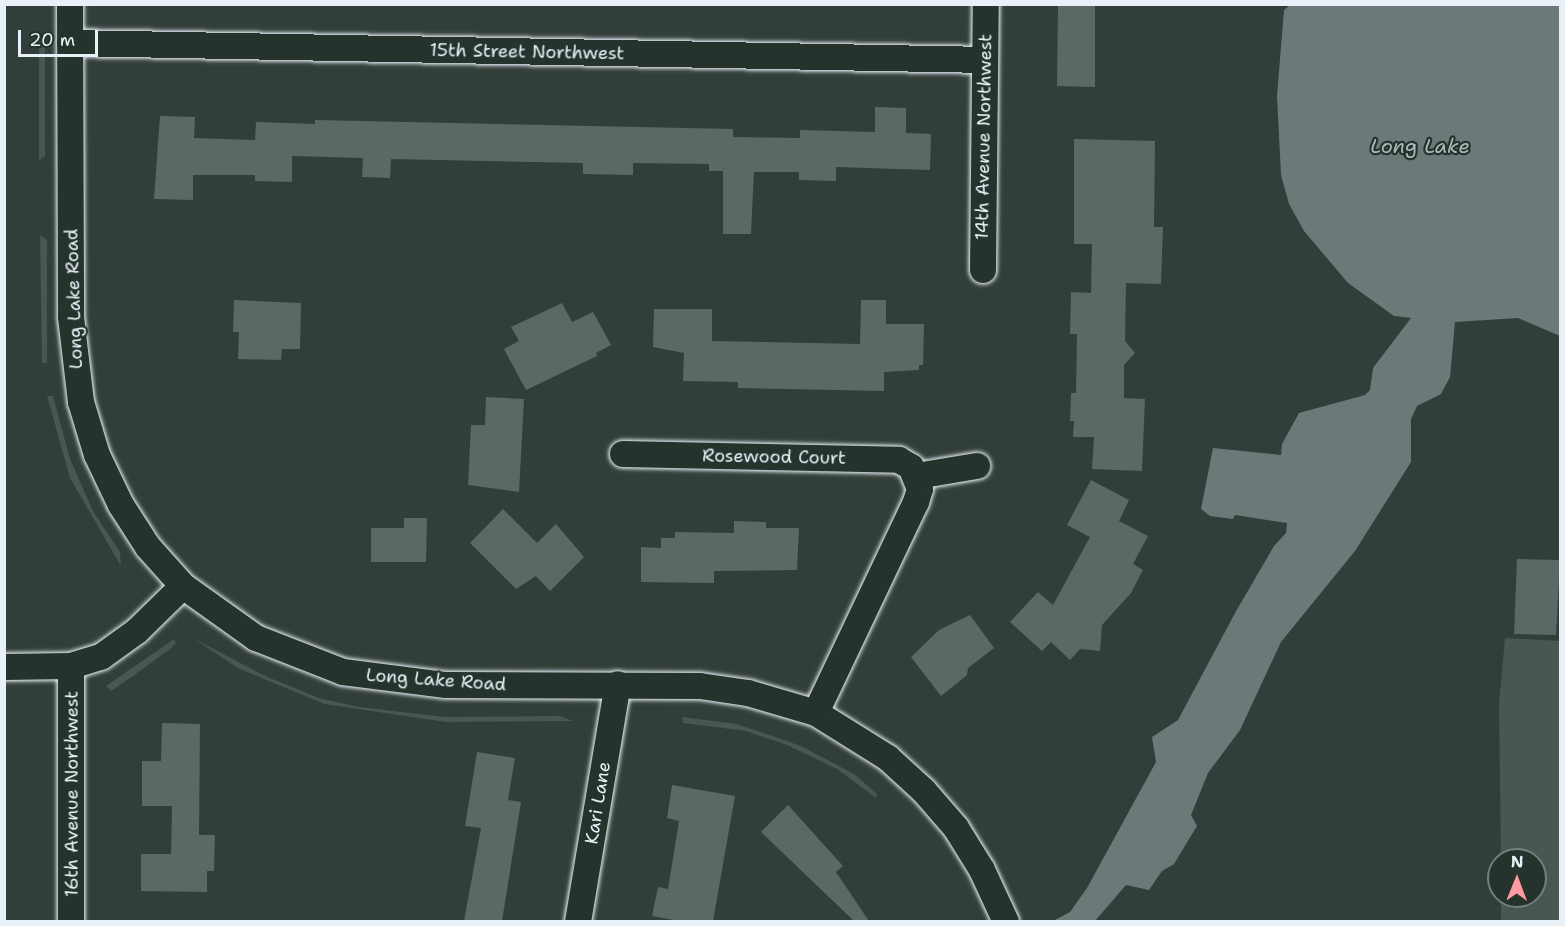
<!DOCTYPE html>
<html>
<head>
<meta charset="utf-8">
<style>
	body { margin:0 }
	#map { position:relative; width:1565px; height:926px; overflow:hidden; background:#323e39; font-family:"Shantell Sans",sans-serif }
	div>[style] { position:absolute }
	.green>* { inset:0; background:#495651 }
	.water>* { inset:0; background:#6d7978 }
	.building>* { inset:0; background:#5c6865 }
	.roads { filter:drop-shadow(0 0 2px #e8f1f8) drop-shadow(0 0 2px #e8f1f8) }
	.minor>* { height:26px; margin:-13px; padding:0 13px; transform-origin:13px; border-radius:13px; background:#26332d }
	span { translate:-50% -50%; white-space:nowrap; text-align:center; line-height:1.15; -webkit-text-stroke:4.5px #26332d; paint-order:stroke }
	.street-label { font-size:18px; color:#e8f1f8 }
	.water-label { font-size:20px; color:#b1bbbe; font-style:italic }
	.frame { position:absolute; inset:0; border:6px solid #e8f1f8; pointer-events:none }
	.north { position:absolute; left:1487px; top:848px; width:60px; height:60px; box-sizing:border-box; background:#26332d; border:2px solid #747f7e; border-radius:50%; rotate:1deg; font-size:16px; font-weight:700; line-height:24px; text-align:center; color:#e8f1f8 }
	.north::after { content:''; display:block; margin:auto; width:21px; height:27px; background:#ff9aa2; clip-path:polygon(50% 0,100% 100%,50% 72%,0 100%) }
	.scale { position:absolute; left:18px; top:30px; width:80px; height:27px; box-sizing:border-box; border:3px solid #e8f1f8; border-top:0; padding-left:8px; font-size:18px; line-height:21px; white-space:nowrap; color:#e8f1f8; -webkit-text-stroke:4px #26332d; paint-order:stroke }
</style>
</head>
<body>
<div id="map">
	<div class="green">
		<div style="clip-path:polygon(39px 38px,45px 47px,45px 156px,39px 161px)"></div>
		<div style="clip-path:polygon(40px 235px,47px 240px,47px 363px,42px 363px)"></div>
		<div style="clip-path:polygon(47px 396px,53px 396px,70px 459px,93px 511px,120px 552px,121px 566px,70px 478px)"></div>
		<div style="clip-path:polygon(193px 638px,265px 676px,319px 698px,359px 707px,445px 717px,560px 716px,573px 721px,446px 722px,324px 704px,238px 668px)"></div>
		<div style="clip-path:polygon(1505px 638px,1560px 641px,1560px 921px,1501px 921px,1501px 896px,1535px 896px,1535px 860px,1501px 860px,1499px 704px)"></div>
		<div style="clip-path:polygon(174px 639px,176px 643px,170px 649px,133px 676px,111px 691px,106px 686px)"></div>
		<div style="clip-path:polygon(682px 717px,737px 724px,801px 746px,854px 774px,877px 794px,876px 798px,837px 769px,787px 745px,746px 731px,683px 723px)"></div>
	</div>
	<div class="water">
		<div style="clip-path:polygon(1291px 4px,1560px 5px,1560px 336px,1518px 318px,1455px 322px,1450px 377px,1441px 394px,1417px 406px,1411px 419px,1411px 462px,1355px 551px,1281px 642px,1240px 730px,1208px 773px,1191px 815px,1197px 826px,1174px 864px,1162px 871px,1149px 890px,1126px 885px,1095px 921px,1053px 921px,1070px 912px,1087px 888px,1156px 762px,1152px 737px,1178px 720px,1235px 613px,1274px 546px,1286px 533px,1287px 523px,1235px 515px,1233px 519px,1210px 516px,1201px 509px,1213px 448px,1281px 455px,1282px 444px,1299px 413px,1365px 395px,1370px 390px,1373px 368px,1411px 318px,1394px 316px,1348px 283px,1304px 231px,1289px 204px,1281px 175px,1277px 96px,1284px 10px)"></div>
	</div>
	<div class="building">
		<div style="clip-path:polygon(1058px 6px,1095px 6px,1095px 87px,1057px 86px)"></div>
		<div style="clip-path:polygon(875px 107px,906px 108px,906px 133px,931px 134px,930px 170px,836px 167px,836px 181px,799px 180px,799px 172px,754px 172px,751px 234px,723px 234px,723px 171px,709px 171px,709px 164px,633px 163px,633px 175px,583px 174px,583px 163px,391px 159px,390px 178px,362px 177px,363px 158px,292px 156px,292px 182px,255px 181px,255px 175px,193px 175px,193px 200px,154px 199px,160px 116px,195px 117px,194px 138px,255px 140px,256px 122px,315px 124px,315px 120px,733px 129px,733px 137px,800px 138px,800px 130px,875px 132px)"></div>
		<div style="clip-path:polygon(1074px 139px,1155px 141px,1154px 227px,1163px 227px,1161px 284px,1126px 283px,1125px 341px,1135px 353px,1124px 365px,1124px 398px,1145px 399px,1142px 471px,1092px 469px,1094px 437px,1073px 437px,1074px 421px,1070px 421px,1071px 393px,1076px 393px,1077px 334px,1070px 334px,1071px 292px,1091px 293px,1092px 244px,1074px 244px)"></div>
		<div style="clip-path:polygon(234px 300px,301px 303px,300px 349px,282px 349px,281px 360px,238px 359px,239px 332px,233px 332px)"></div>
		<div style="clip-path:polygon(861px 300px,886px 300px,886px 324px,924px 324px,923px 365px,919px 365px,919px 370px,884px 372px,884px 391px,738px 388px,738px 382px,683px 381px,684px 353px,653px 347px,654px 309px,712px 309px,712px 341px,860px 344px)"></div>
		<div style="clip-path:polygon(562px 303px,572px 322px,593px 312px,611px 345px,596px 353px,597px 356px,526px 390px,504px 349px,519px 341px,511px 327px)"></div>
		<div style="clip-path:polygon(486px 397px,524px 399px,519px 492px,468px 485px,471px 425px,485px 425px)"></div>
		<div style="clip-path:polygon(1091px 480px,1129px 500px,1119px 521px,1148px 536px,1133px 564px,1143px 570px,1131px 593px,1102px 625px,1100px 651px,1080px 649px,1070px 660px,1051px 642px,1042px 651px,1010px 622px,1038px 592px,1053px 605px,1090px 537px,1067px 525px)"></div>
		<div style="clip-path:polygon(503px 509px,537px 543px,556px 524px,584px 557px,550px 591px,536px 576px,516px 589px,470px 543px)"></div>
		<div style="clip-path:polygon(404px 518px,427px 518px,426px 562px,371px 562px,371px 528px,404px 528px)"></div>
		<div style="clip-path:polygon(734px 521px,766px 522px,766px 528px,799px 528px,797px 570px,714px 571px,714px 583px,641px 582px,641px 547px,661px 548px,661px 538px,675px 538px,675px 532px,734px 533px)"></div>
		<div style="clip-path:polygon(1517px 559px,1560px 560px,1556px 635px,1514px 634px)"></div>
		<div style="clip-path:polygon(970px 615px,994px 648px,968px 668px,967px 675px,941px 696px,911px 657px,939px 630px)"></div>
		<div style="clip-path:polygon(162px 723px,200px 724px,199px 835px,215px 835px,214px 871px,207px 871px,207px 892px,141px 891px,141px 854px,171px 854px,172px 806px,142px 806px,142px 761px,161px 761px)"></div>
		<div style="clip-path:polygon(477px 752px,515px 758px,508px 800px,521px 802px,502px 921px,464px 921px,481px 828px,465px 826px)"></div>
		<div style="clip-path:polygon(672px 785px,735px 796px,713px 921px,679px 921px,652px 916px,658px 887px,668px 889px,679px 821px,667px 818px)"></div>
		<div style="clip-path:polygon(788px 805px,843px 866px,836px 872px,869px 921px,854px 921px,761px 832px)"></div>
	</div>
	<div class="roads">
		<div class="minor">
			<div style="left:70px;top:4px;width:313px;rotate:89.8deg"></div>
			<div style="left:71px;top:317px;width:86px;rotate:83.3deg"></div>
			<div style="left:81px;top:402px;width:55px;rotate:73.2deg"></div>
			<div style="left:97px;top:455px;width:55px;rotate:64.4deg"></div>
			<div style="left:121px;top:505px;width:50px;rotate:57.3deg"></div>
			<div style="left:148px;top:547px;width:52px;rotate:48.1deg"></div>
			<div style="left:183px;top:586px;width:90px;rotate:35.5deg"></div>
			<div style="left:256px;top:638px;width:93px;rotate:21.3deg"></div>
			<div style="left:343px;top:672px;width:104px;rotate:7.2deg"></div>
			<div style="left:446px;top:685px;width:254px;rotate:0.2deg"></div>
			<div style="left:700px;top:686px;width:49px;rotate:8.3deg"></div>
			<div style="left:748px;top:693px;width:71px;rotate:16.4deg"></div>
			<div style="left:816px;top:713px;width:85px;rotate:32deg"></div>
			<div style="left:888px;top:758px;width:49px;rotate:42.5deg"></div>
			<div style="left:924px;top:791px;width:49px;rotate:49.1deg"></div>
			<div style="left:956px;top:828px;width:49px;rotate:58.2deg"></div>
			<div style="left:982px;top:870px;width:57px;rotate:65.2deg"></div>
			<div style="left:70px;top:43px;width:915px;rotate:1.06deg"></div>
			<div style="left:983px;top:270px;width:266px;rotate:-89.4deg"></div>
			<div style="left:623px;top:454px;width:276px;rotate:1.2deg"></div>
			<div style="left:899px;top:460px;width:14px;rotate:30deg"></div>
			<div style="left:911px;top:467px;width:24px;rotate:68deg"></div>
			<div style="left:920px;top:489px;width:14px;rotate:107deg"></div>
			<div style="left:916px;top:502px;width:233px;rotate:115.4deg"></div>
			<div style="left:917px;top:476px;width:61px;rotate:-9.5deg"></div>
			<div style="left:71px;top:666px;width:256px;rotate:90deg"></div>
			<div style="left:4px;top:667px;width:67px;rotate:-0.9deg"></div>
			<div style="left:71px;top:666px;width:31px;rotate:-17deg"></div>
			<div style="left:101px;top:657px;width:44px;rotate:-35.8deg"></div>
			<div style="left:137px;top:631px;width:64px;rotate:-44.4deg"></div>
			<div style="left:578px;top:922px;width:241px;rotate:-80.5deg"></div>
		</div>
	</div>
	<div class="street-label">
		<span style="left:527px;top:52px;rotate:1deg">15th Street Northwest</span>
		<span style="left:984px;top:137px;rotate:-89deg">14th Avenue Northwest</span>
		<span style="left:74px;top:299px;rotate:-92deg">Long Lake Road</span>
		<span style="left:774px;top:457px;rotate:1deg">Rosewood Court</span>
		<span style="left:436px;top:680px;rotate:4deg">Long Lake Road</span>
		<span style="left:72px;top:794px;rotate:-90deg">16th Avenue Northwest</span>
		<span style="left:598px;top:803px;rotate:-81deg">Kari Lane</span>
	</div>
	<div class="water-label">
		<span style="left:1420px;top:146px">Long Lake</span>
	</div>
	<div class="frame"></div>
	<div class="north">N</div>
	<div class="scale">20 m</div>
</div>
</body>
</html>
